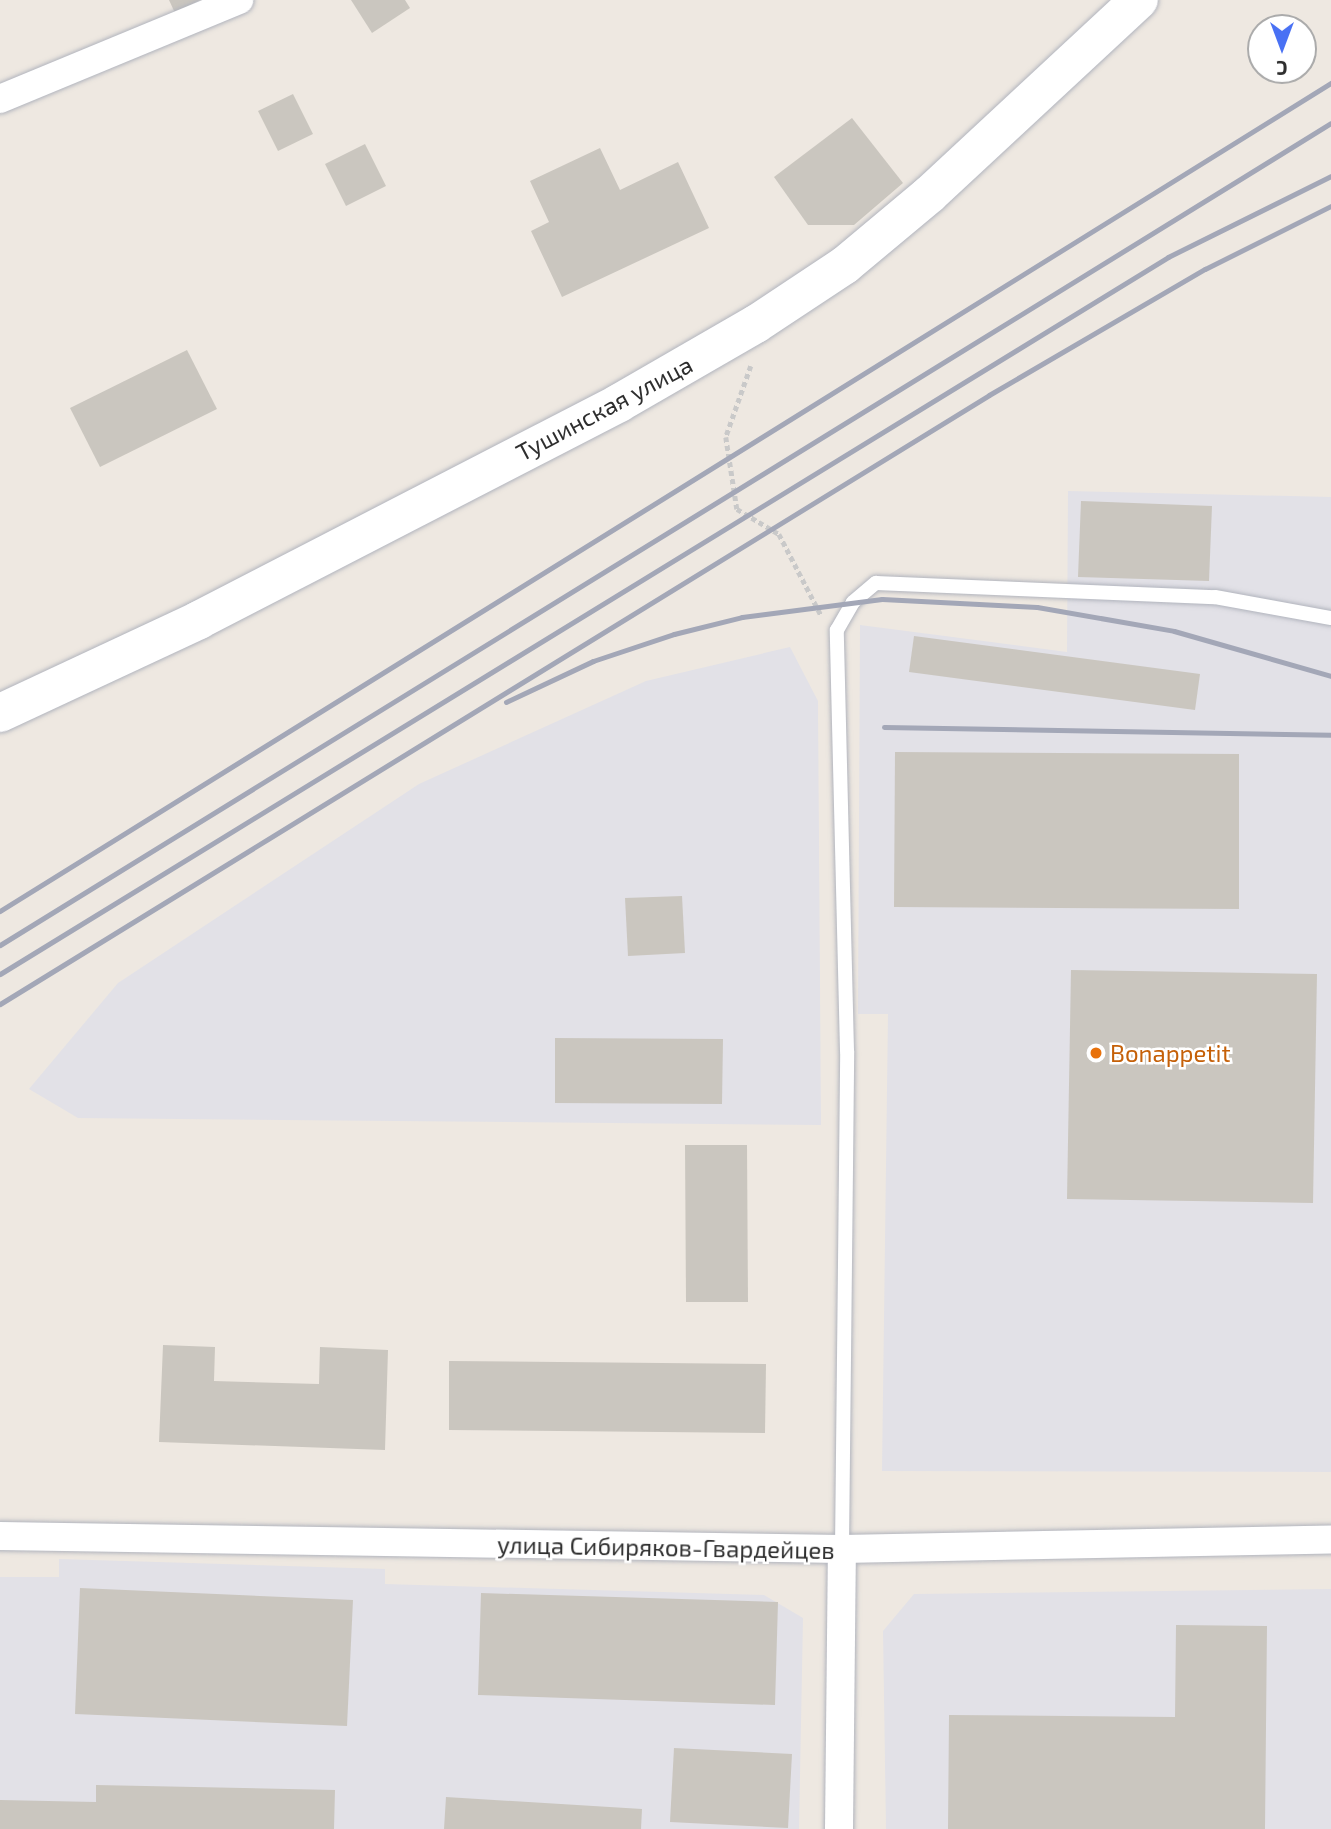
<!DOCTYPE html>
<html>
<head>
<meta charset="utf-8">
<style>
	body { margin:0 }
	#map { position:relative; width:1331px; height:1829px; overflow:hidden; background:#eee8e1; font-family:"Exo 2",sans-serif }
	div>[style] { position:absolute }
	.industrial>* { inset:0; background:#e2e1e7 }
	.building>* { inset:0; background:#cac6bf }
	.path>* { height:4.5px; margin-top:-2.25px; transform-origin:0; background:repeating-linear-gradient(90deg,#c9c9c9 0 5px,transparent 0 8.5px) }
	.roads { filter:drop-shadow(0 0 2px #b1b4bd) drop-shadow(0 0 2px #b1b4bd) }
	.lane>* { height:14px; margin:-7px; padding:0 7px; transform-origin:7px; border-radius:7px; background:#fff }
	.street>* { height:28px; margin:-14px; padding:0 14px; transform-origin:14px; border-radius:14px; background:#fff }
	.secondary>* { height:38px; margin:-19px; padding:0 19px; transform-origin:19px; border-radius:19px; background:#fff }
	.rail>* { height:5px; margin:-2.5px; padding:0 2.5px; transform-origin:2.5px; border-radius:2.5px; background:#a3a7b7 }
	.dots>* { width:19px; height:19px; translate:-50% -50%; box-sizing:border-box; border:4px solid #fff; border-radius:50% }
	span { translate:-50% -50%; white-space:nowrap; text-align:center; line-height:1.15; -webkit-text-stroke:5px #fff; paint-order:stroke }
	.street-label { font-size:24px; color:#2e2e2e }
	.food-label { font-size:24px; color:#c56008 }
	.left { translate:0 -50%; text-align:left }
	.north { position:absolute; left:1247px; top:14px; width:70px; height:70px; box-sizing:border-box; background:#fff; border:2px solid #ababab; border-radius:50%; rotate:180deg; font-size:19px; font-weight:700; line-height:28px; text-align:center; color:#2e2e2e }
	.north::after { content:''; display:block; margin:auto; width:24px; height:32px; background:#4971f4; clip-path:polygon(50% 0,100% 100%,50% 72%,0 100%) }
</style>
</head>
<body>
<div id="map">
	<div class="industrial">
		<div style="clip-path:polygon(1068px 491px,1331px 497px,1331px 1472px,882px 1471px,888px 1014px,858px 1014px,860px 625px,1067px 652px)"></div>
		<div style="clip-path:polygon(790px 647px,818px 701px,821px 1125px,78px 1118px,29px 1089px,118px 983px,419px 784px,646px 681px)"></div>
		<div style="clip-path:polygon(59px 1559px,385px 1569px,385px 1584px,764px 1595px,803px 1618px,799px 1829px,0 1829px,0 1577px,59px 1577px)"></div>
		<div style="clip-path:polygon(1331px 1589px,1331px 1829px,886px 1829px,883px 1631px,914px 1594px)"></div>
	</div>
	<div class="building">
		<div style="clip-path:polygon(169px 0,200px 0,175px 13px)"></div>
		<div style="clip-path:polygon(351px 0,405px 0,410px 8px,372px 33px)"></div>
		<div style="clip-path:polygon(293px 94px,313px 134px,278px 151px,258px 111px)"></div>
		<div style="clip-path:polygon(852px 118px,903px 183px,854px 225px,808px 225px,774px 177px)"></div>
		<div style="clip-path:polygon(365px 144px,386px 186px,346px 206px,325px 164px)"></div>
		<div style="clip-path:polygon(600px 148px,620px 190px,678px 162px,709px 228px,562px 297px,531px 231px,549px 222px,530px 181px)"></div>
		<div style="clip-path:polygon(187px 350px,217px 409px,100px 467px,70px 408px)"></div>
		<div style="clip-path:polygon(1081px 501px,1212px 506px,1209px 581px,1078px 577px)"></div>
		<div style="clip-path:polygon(914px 636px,1200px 674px,1195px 710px,909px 672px)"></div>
		<div style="clip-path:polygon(895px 752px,1239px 754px,1239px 909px,894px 907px)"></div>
		<div style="clip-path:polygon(682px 896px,685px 953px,628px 956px,625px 898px)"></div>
		<div style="clip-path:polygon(1071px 970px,1317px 974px,1313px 1203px,1067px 1199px)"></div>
		<div style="clip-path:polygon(555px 1038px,723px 1039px,722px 1104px,555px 1103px)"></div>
		<div style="clip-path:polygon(685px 1145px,747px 1145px,748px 1302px,686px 1302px)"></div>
		<div style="clip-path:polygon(163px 1345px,215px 1347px,214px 1381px,319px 1384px,320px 1347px,388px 1350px,385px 1450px,159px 1442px)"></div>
		<div style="clip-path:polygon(449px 1361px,766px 1364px,765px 1433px,449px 1430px)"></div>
		<div style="clip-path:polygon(80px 1588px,353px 1600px,347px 1726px,75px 1714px)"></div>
		<div style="clip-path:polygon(481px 1593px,778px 1602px,775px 1705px,478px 1695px)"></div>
		<div style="clip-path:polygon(1176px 1625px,1267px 1626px,1265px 1829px,948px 1829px,949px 1715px,1175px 1717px)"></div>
		<div style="clip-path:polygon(674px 1748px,792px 1754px,788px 1828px,670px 1822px)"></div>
		<div style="clip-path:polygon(96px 1785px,335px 1790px,334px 1829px,0 1829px,0 1800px,96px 1802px)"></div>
		<div style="clip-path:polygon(446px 1797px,642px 1809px,641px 1829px,444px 1829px)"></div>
	</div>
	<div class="path">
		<div style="left:751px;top:366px;width:75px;rotate:109.4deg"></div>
		<div style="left:726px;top:437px;width:73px;rotate:81.3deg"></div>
		<div style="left:737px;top:509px;width:49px;rotate:30.8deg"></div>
		<div style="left:779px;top:534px;width:91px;rotate:62.6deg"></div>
	</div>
	<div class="roads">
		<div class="lane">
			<div style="left:842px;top:1549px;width:498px;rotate:-89.4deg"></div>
			<div style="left:847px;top:1051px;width:421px;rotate:-91.4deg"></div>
			<div style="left:837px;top:630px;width:32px;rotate:-60deg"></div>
			<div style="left:853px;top:602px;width:30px;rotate:-40deg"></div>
			<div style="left:876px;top:583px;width:339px;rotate:2.4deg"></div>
			<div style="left:1215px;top:597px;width:118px;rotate:10.3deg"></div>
		</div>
		<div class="street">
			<div style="left:0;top:99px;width:259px;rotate:-22.5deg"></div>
			<div style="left:0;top:1536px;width:842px;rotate:0.88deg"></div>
			<div style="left:842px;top:1549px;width:489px;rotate:-1.1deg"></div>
			<div style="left:839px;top:1829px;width:280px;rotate:-89.4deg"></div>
		</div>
		<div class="secondary">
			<div style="left:0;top:713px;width:220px;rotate:-25deg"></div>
			<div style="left:199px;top:620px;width:473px;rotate:-27.3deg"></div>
			<div style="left:619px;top:403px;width:158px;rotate:-30deg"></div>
			<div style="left:756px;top:324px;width:107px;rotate:-33.5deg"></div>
			<div style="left:845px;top:265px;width:111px;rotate:-39.9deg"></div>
			<div style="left:930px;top:194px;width:285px;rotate:-42.9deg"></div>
		</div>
	</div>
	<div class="rail">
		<div style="left:506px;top:702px;width:96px;rotate:-25.2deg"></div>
		<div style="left:593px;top:661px;width:85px;rotate:-18.4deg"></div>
		<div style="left:674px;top:634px;width:70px;rotate:-14deg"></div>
		<div style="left:742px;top:617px;width:141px;rotate:-7.3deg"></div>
		<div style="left:882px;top:599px;width:155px;rotate:3deg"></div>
		<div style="left:1037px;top:607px;width:139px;rotate:9.9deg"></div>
		<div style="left:1174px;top:631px;width:163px;rotate:16deg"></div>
		<div style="left:884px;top:727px;width:447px;rotate:1deg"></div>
		<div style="left:0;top:911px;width:1568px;rotate:-31.89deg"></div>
		<div style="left:0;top:945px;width:1564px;rotate:-31.7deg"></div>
		<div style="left:0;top:974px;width:1371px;rotate:-31.54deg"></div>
		<div style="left:1168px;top:257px;width:182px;rotate:-26.4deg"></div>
		<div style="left:0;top:1004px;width:1161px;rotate:-31.62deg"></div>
		<div style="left:989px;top:395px;width:250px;rotate:-30.3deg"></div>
		<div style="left:1205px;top:269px;width:141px;rotate:-26.6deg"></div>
	</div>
	<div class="dots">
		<div style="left:1096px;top:1053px;background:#e8710a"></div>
	</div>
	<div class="street-label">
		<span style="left:604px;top:408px;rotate:-28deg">Тушинская улица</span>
		<span style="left:666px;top:1547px;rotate:1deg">улица Сибиряков-Гвардейцев</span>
	</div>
	<div class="food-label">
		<span class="left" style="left:1110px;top:1053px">Bonappetit</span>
	</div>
	<div class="north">С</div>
</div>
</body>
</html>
